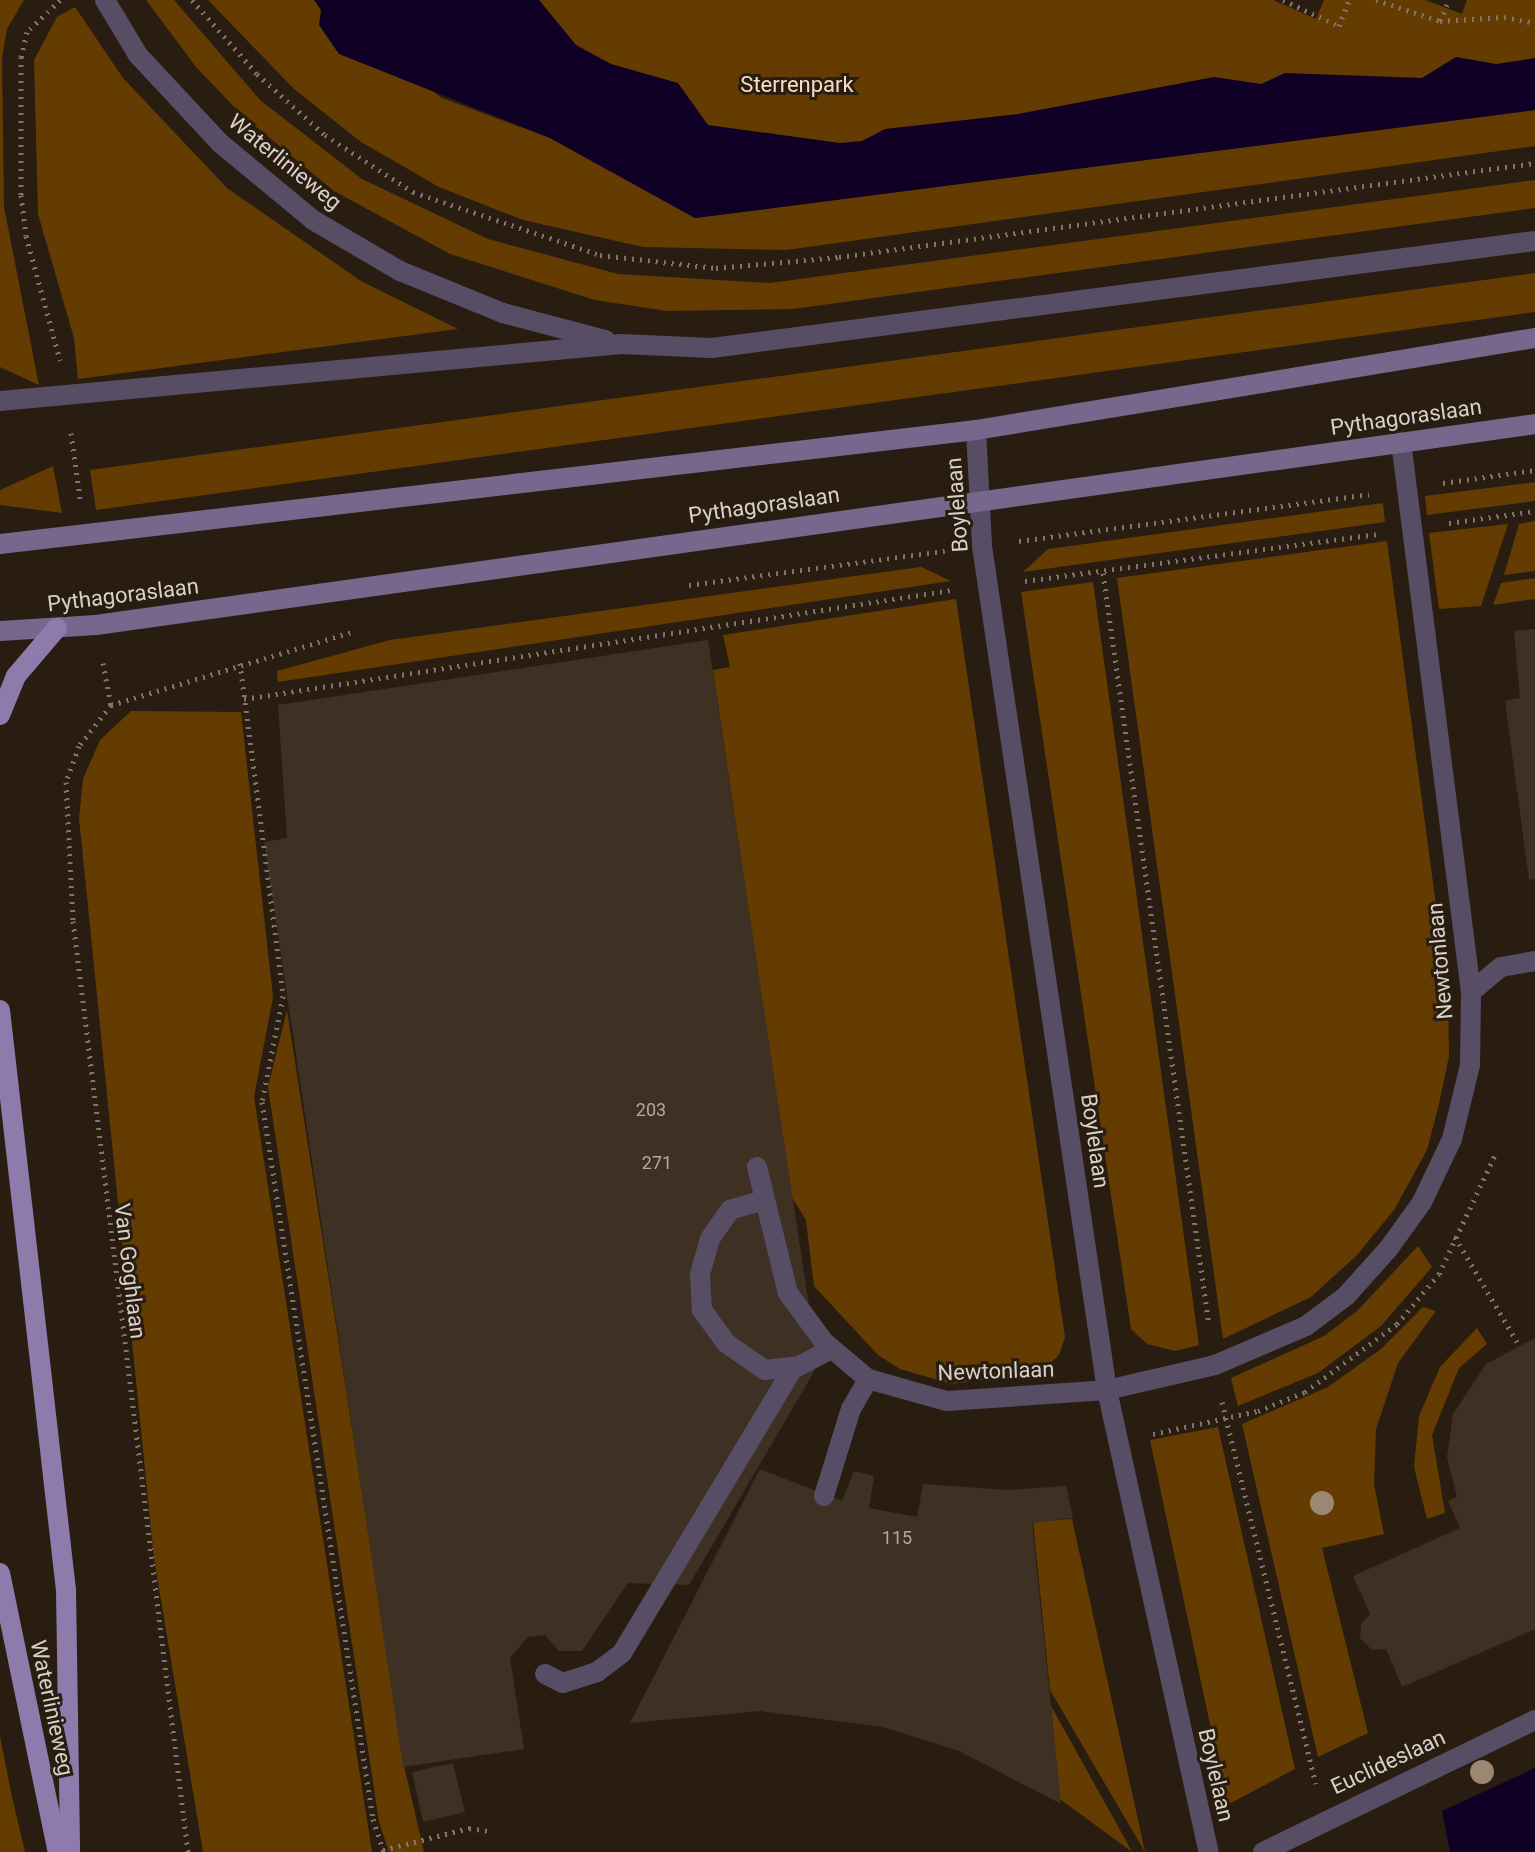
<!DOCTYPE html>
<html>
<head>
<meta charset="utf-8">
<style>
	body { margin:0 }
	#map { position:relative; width:1535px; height:1852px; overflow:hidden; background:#291d11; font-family:Roboto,sans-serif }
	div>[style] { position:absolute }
	.green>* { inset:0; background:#643c02 }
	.water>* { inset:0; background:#100025 }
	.building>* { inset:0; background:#3e3124 }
	.path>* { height:5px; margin-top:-2.5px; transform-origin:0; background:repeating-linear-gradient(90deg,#7f756b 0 2px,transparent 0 8px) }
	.service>* { height:20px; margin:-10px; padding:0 10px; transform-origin:10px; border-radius:10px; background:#574e65 }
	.minor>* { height:20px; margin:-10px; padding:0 10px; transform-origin:10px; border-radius:10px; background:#574e65 }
	.secondary>* { height:20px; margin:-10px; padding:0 10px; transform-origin:10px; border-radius:10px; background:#76678d }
	.primary>* { height:20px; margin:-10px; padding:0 10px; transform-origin:10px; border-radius:10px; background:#8e7bab }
	.trees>* { width:24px; height:24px; margin:-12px; border-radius:50%; background:#9b8772 }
	span { translate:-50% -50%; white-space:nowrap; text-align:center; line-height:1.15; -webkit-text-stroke:6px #291d11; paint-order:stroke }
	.number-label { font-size:18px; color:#b2a9a0 }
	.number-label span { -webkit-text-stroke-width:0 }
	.park-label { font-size:22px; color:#f8ddc2 }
	.street-label { font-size:22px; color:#d9d1c9 }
</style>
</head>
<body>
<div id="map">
	<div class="green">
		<div style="clip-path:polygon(0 0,24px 0,7px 29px,2px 58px,4px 207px,39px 385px,0 367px)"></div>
		<div style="clip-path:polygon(146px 0,174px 0,260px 100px,362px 179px,488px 239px,618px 274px,770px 283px,1535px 180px,1535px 208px,793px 309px,667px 311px,595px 300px,450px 254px,334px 191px,243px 116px,196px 67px)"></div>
		<div style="clip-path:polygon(208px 0,314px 0,442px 98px,550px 138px,695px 218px,1535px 110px,1535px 146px,786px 250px,643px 247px,523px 220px,439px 187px,361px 142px,294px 89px)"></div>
		<div style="clip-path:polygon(435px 0,1273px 0,1316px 19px,1324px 0,1425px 0,1462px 14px,1467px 0,1535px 0,1535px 85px,787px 172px)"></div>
		<div style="clip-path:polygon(75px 7px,123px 78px,227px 188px,361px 281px,458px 329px,78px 379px,74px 338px,38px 214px,34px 60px,57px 17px)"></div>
		<div style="clip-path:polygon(1535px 273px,1535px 312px,96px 510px,90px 470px)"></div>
		<div style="clip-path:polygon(53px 466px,62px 513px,0 505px,0 490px)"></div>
		<div style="clip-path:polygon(1535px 482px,1535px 501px,1427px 515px,1425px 496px)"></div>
		<div style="clip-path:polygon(1383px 503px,1385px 522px,1023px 572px,1048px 549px)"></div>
		<div style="clip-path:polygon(1535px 521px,1535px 571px,1504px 575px,1519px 524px)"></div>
		<div style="clip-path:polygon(1508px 524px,1481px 606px,1439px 609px,1429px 533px)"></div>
		<div style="clip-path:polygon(1387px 541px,1448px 994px,1449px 1056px,1439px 1104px,1427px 1150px,1394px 1210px,1357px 1255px,1311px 1297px,1223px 1339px,1117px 578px)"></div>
		<div style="clip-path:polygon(921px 567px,951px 581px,278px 682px,277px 671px,390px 640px)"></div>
		<div style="clip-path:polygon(1535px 578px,1535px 599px,1493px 605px,1501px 583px)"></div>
		<div style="clip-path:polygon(1093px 582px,1199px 1345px,1175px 1351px,1147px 1344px,1131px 1329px,1021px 592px)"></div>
		<div style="clip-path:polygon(956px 599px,1065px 1337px,1059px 1355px,1039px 1373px,951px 1384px,900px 1369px,878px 1355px,814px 1286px,806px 1220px,791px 1196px,713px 670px,730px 667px,723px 635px)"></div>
		<div style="clip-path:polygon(131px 711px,241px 712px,273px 997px,254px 1097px,372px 1852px,203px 1852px,154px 1558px,79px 818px,83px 779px,100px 740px)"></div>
		<div style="clip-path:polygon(287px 1010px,405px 1770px,424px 1852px,389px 1852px,379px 1822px,268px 1087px)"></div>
		<div style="clip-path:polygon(1418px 1246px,1432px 1267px,1381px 1326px,1318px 1373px,1238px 1406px,1231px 1378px,1324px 1336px,1357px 1311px)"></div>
		<div style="clip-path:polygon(1423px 1307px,1436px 1311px,1398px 1363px,1376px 1429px,1374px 1484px,1384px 1534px,1322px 1548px,1368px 1733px,1318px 1757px,1242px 1424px,1328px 1387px,1381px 1349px)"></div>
		<div style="clip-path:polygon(1477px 1328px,1487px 1344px,1459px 1368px,1432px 1435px,1445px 1513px,1427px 1519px,1414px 1467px,1419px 1416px,1440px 1367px)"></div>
		<div style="clip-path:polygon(1218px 1427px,1295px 1769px,1227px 1805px,1150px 1440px)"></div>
		<div style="clip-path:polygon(1072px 1519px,1145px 1852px,1050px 1690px,1033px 1522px)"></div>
		<div style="clip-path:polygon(1051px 1706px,1119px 1828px,1132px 1852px,1060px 1799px)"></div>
		<div style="clip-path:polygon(0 1736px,12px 1797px,25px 1852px,0 1852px)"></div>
	</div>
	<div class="water">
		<div style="clip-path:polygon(314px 0,539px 0,576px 45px,611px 64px,678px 83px,708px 125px,840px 143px,862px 141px,885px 129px,1018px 114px,1214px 77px,1261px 84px,1285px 73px,1422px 78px,1456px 57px,1496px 64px,1535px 58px,1535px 110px,695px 218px,550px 138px,339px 54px,319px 25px,321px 10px)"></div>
		<div style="clip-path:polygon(1535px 1768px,1535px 1852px,1450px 1852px,1442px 1811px)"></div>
	</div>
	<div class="building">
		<div style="clip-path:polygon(1535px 629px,1535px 879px,1529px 880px,1505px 701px,1520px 698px,1514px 631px)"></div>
		<div style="clip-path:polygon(708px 640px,818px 1365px,689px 1585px,628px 1583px,582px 1651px,559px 1651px,545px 1635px,528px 1637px,510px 1658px,524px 1749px,403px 1767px,264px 842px,287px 838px,278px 705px)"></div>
		<div style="clip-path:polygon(1535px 1338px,1535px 1629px,1402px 1687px,1386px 1649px,1372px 1650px,1360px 1638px,1361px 1624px,1370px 1614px,1353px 1576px,1460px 1528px,1448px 1501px,1457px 1497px,1447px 1457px,1453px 1414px,1486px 1364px)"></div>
		<div style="clip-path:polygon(760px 1469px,842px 1501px,854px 1471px,874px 1476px,869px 1508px,917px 1517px,923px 1484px,1007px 1490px,1066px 1486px,1073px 1518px,1032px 1523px,1061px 1804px,959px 1751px,883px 1727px,761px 1711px,630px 1723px)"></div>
		<div style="clip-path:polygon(453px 1763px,465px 1812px,423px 1822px,412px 1772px)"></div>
	</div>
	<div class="path">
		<div style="left:60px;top:0;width:46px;rotate:135.9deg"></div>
		<div style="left:27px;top:32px;width:26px;rotate:103deg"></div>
		<div style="left:21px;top:57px;width:138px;rotate:90deg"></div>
		<div style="left:21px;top:195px;width:41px;rotate:83deg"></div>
		<div style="left:26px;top:236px;width:129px;rotate:74.7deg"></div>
		<div style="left:192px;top:0;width:98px;rotate:48.7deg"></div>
		<div style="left:257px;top:74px;width:91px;rotate:41.9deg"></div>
		<div style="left:325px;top:135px;width:105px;rotate:32.9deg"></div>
		<div style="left:413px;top:192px;width:197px;rotate:18.6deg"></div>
		<div style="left:600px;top:255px;width:117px;rotate:6.4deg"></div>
		<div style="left:716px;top:268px;width:123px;rotate:-5.1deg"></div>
		<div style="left:839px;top:257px;width:702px;rotate:-7.69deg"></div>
		<div style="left:1283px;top:0;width:62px;rotate:24.9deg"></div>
		<div style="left:1339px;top:26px;width:28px;rotate:-69deg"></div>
		<div style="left:1376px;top:0;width:67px;rotate:18.2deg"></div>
		<div style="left:1440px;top:21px;width:64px;rotate:-3.6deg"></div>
		<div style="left:1504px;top:17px;width:32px;rotate:11deg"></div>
		<div style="left:1440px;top:21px;width:23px;rotate:-67deg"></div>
		<div style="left:71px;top:433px;width:66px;rotate:82.1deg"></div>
		<div style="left:1443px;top:483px;width:93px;rotate:-8deg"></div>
		<div style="left:1449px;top:523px;width:87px;rotate:-7.9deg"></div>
		<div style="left:1019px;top:541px;width:353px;rotate:-7.6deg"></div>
		<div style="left:1103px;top:573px;width:759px;rotate:81.98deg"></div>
		<div style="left:1025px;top:581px;width:354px;rotate:-7.6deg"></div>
		<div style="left:689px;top:585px;width:258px;rotate:-7.6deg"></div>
		<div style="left:103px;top:663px;width:43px;rotate:79.2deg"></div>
		<div style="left:240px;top:663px;width:336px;rotate:82.6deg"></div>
		<div style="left:283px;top:996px;width:108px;rotate:101.2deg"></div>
		<div style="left:262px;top:1102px;width:726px;rotate:81.2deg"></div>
		<div style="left:373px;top:1819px;width:35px;rotate:72deg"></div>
		<div style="left:244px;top:699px;width:715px;rotate:-8.76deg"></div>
		<div style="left:111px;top:705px;width:251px;rotate:-16.9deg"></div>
		<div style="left:111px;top:705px;width:52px;rotate:128deg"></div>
		<div style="left:79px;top:746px;width:38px;rotate:110deg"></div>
		<div style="left:66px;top:782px;width:139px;rotate:87.1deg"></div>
		<div style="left:73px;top:921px;width:938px;rotate:82.96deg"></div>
		<div style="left:1455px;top:1237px;width:122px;rotate:59.4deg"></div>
		<div style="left:1222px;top:1402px;width:393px;rotate:76.2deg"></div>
		<div style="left:1153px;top:1434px;width:107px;rotate:-12.4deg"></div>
		<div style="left:1258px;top:1411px;width:51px;rotate:-22deg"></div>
		<div style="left:1305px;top:1392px;width:114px;rotate:-36.5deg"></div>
		<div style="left:1397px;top:1324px;width:65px;rotate:-50deg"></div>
		<div style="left:1439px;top:1274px;width:132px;rotate:-64.8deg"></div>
		<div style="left:383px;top:1850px;width:89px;rotate:-14.3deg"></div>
		<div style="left:469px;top:1828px;width:20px;rotate:9deg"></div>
	</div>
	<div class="service">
		<div style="left:105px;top:0;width:64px;rotate:59deg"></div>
		<div style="left:138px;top:55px;width:120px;rotate:47deg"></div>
		<div style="left:220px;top:143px;width:121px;rotate:39.6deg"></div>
		<div style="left:313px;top:220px;width:101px;rotate:30.4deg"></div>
		<div style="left:400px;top:271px;width:111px;rotate:22.2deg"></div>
		<div style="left:503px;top:313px;width:106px;rotate:14.8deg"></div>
		<div style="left:0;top:401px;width:624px;rotate:-5.24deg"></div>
		<div style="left:621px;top:344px;width:91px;rotate:2.5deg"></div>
		<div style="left:712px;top:348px;width:830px;rotate:-7.41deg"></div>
		<div style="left:1471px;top:992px;width:39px;rotate:-40deg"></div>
		<div style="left:1501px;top:967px;width:35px;rotate:-10deg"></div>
		<div style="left:757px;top:1167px;width:130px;rotate:76.2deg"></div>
		<div style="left:788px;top:1293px;width:61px;rotate:53.7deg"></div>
		<div style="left:824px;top:1342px;width:57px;rotate:40.1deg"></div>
		<div style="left:868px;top:1379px;width:82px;rotate:15.6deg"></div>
		<div style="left:947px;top:1401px;width:160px;rotate:-3.9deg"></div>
		<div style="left:764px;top:1200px;width:35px;rotate:164deg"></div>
		<div style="left:730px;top:1210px;width:35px;rotate:125deg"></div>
		<div style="left:710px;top:1239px;width:37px;rotate:106deg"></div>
		<div style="left:700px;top:1275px;width:35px;rotate:87deg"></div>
		<div style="left:702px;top:1310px;width:41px;rotate:54deg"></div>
		<div style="left:726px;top:1343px;width:47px;rotate:34.7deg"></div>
		<div style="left:765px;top:1370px;width:34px;rotate:-7deg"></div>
		<div style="left:799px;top:1366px;width:36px;rotate:-28deg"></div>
		<div style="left:824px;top:1496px;width:91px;rotate:-72.8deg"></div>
		<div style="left:851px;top:1409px;width:34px;rotate:-60deg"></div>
		<div style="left:545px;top:1674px;width:20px;rotate:27deg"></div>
		<div style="left:563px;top:1683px;width:36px;rotate:-18deg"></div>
		<div style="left:597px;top:1672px;width:31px;rotate:-37deg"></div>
		<div style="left:622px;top:1653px;width:334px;rotate:-59deg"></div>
	</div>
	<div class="minor">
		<div style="left:976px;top:430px;width:116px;rotate:87deg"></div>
		<div style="left:982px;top:546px;width:853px;rotate:81.58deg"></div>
		<div style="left:1107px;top:1390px;width:473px;rotate:77.6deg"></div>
		<div style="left:1107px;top:1390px;width:111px;rotate:-13deg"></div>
		<div style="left:1215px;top:1365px;width:99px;rotate:-23.2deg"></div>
		<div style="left:1306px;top:1326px;width:50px;rotate:-36.9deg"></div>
		<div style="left:1346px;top:1296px;width:64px;rotate:-48.1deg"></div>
		<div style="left:1389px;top:1248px;width:57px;rotate:-54.3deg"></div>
		<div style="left:1422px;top:1202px;width:70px;rotate:-64.5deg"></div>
		<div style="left:1452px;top:1139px;width:76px;rotate:-76.3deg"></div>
		<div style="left:1470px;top:1065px;width:73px;rotate:-89.2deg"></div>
		<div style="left:1471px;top:992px;width:554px;rotate:-97.25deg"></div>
		<div style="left:1263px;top:1852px;width:302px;rotate:-25.9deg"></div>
	</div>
	<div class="secondary">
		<div style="left:0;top:544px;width:983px;rotate:-6.66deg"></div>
		<div style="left:976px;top:430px;width:567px;rotate:-9.35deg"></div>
		<div style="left:0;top:631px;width:96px;rotate:-3.6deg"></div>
		<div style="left:96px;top:625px;width:1453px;rotate:-7.95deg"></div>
	</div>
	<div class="primary">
		<div style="left:0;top:715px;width:42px;rotate:-67.7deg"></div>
		<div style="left:16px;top:676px;width:63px;rotate:-49.5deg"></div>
		<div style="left:0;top:1010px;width:584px;rotate:83.51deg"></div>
		<div style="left:66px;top:1590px;width:262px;rotate:89.1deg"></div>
		<div style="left:0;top:1573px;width:285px;rotate:78.3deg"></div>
	</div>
	<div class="trees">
		<div style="left:1322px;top:1503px"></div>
		<div style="left:1482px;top:1772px"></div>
	</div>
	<div class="number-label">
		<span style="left:651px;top:1110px">203</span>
		<span style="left:657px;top:1163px">271</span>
		<span style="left:897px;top:1538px">115</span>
	</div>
	<div class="park-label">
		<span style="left:797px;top:85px">Sterrenpark</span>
	</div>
	<div class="street-label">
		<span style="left:285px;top:162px;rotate:39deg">Waterlinieweg</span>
		<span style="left:1406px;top:417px;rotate:-8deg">Pythagoraslaan</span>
		<span style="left:764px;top:505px;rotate:-8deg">Pythagoraslaan</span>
		<span style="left:957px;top:505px;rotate:-94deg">Boylelaan</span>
		<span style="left:123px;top:595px;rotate:-7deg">Pythagoraslaan</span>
		<span style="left:1440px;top:961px;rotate:-95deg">Newtonlaan</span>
		<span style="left:1095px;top:1141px;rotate:82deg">Boylelaan</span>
		<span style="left:130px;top:1271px;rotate:83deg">Van Goghlaan</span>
		<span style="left:996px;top:1371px;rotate:-2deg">Newtonlaan</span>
		<span style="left:52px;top:1708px;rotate:78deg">Waterlinieweg</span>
		<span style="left:1388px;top:1762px;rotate:-25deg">Euclideslaan</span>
		<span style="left:1216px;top:1775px;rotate:77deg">Boylelaan</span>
	</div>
</div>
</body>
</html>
